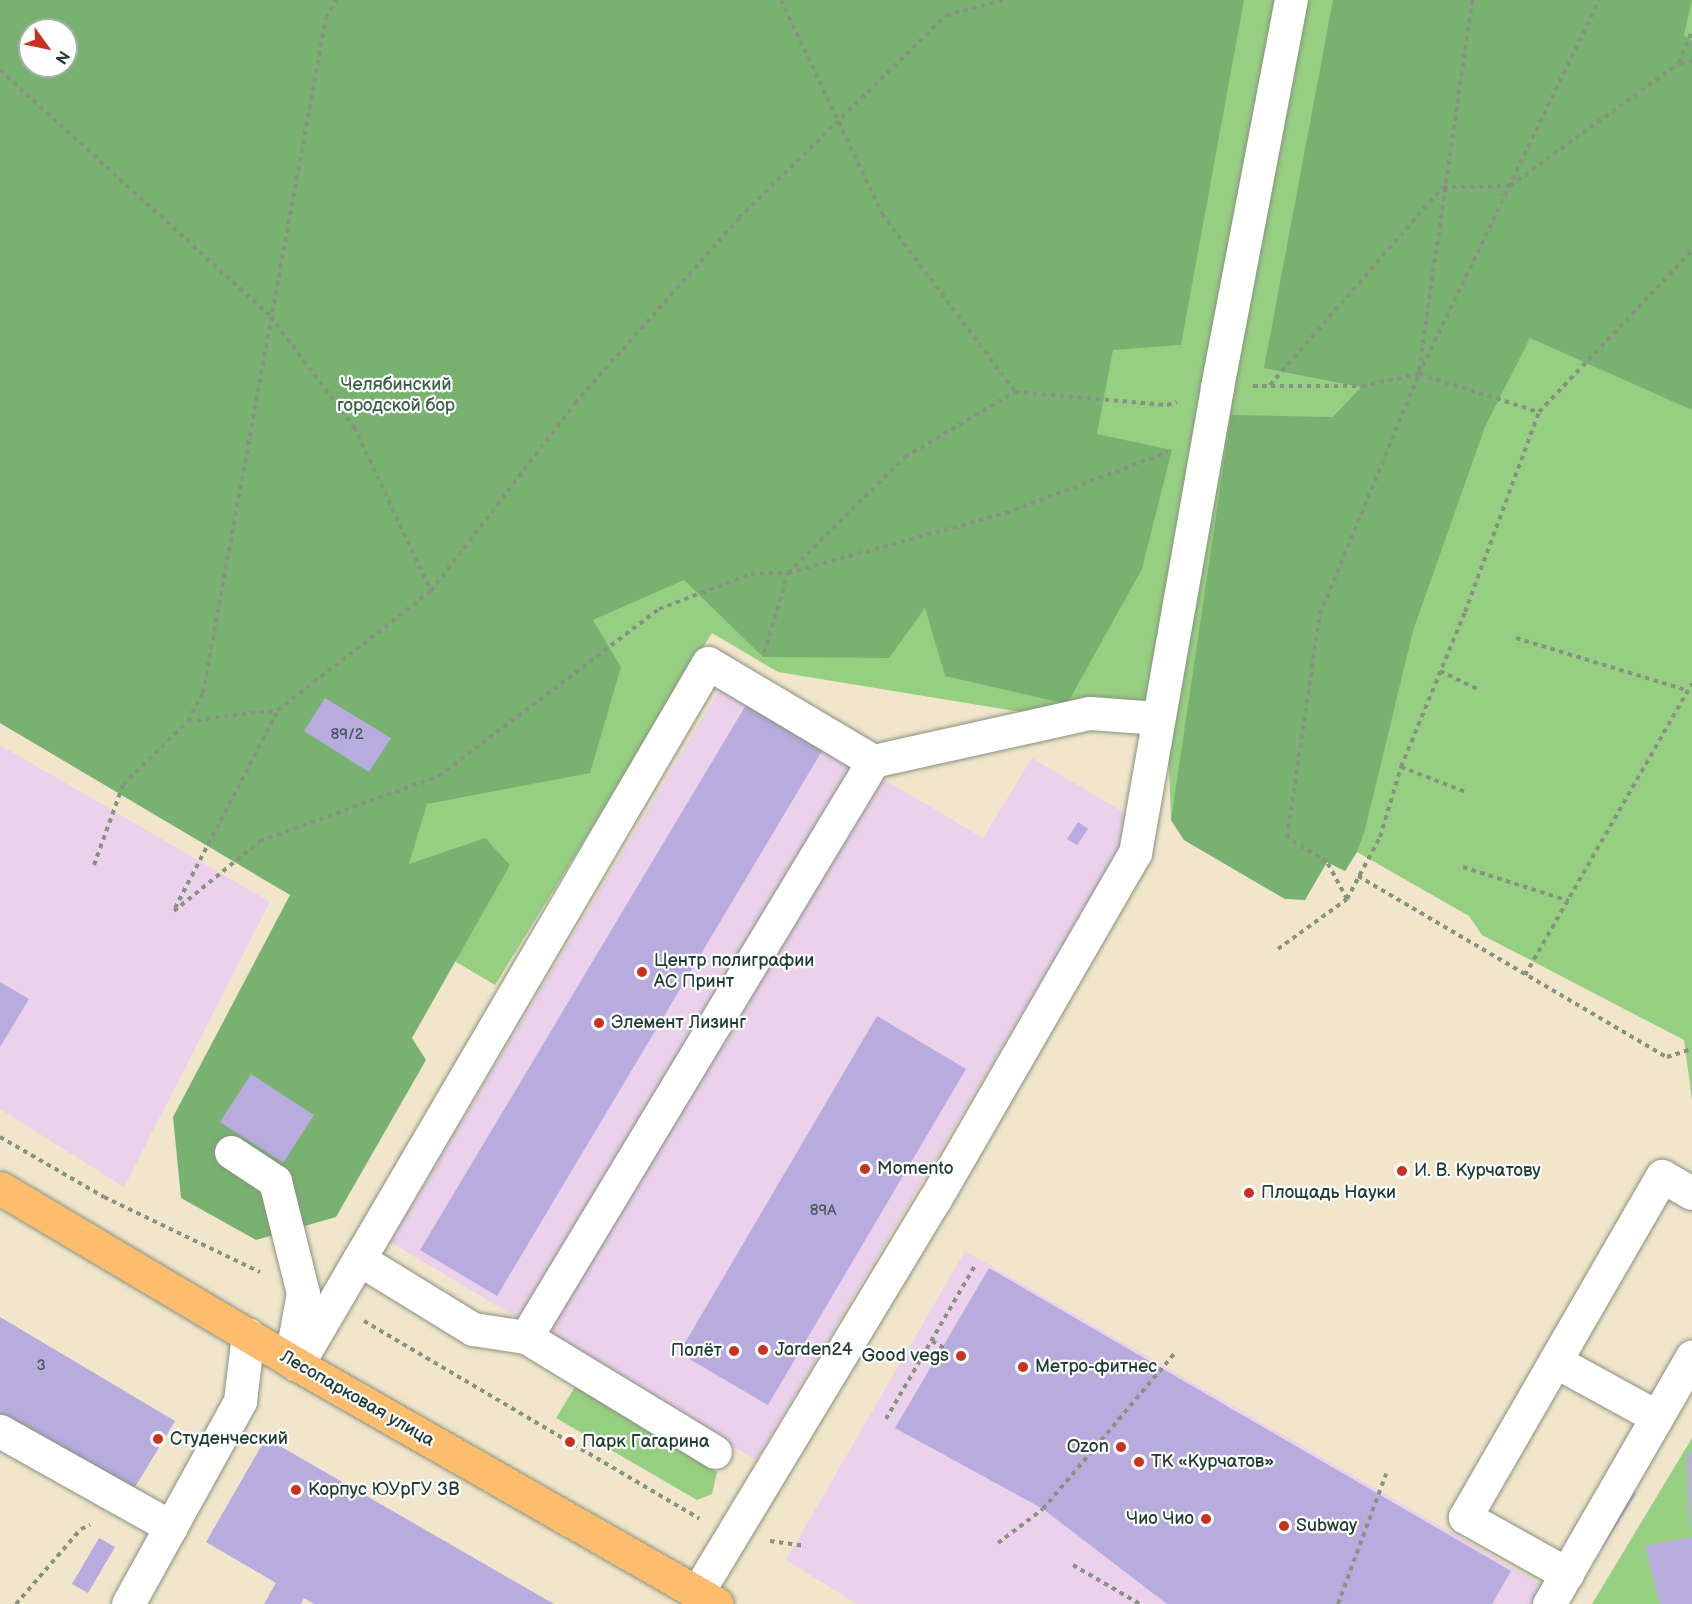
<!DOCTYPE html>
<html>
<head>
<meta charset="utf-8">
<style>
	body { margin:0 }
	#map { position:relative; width:1692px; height:1604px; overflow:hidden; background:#f1e6cb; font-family:"Balsamiq Sans",sans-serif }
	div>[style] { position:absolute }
	.built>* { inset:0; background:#ebd1eb }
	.green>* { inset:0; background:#97cf82 }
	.forest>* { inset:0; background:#79b270 }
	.building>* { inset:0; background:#b8abdd }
	.path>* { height:4px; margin-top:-2px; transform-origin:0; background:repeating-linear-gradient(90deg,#889280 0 4.5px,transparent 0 9px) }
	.roads { filter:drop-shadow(0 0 2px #889280) drop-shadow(0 0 2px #889280) }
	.minor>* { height:33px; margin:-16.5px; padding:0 16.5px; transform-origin:16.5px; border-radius:16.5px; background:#fff }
	.major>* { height:33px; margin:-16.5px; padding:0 16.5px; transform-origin:16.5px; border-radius:16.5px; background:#fcbd6f }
	.dots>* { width:16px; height:16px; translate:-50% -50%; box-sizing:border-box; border:3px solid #fff; border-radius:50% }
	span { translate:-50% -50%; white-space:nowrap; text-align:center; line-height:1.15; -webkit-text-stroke:4.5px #fff; paint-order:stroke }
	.number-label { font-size:15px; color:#45585e }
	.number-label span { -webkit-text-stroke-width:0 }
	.park-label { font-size:18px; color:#3d6248 }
	.poi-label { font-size:18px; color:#1f3d34 }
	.left { translate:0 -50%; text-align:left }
	.right { translate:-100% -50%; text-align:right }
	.street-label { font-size:18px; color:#1f3d34 }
	.north { position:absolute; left:18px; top:18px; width:60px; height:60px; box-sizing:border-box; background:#fff; border:2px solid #a5b1ae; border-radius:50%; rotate:123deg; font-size:16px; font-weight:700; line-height:24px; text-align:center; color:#1f3d34 }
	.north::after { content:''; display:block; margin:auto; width:21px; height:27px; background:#c8321e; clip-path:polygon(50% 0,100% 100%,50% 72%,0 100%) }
</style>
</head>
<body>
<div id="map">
	<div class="built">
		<div style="clip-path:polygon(723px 684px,983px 838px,1032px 758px,1137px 820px,756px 1460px,390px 1242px)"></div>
		<div style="clip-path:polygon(0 745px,270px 902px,124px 1187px,0 1109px)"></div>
		<div style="clip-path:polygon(965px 1251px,1554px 1592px,1546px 1604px,857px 1604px,786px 1560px)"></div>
	</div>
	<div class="green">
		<div style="clip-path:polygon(evenodd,0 0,1692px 0,1692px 1100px,1684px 1040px,1482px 935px,1469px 916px,1357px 852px,1345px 871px,1327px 862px,1305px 899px,1285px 899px,1184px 840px,1171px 820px,1168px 736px,778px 672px,712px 633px,495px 985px,0 691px,0 0,30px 30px,66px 30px,66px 66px,30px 66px,30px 30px)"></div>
		<div style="clip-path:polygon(575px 1387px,717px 1472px,712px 1494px,697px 1500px,556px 1418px)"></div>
		<div style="clip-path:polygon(1692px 1438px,1692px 1604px,1592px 1604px)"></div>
	</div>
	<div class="forest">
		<div style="clip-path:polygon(evenodd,0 0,1244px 0,1181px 345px,1113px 350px,1097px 434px,1172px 450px,1142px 569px,1067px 704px,945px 676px,925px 608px,889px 658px,763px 657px,684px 580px,593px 620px,621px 667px,590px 773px,427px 804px,409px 864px,485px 838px,510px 865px,412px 1038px,426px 1060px,336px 1217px,256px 1240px,181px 1198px,173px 1117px,290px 895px,0 723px,0 0,30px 30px,66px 30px,66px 66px,30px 66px,30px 30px)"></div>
		<div style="clip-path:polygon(1333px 0,1692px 0,1684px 35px,1692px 41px,1692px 410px,1530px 338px,1485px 427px,1413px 631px,1365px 830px,1357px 852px,1345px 871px,1327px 862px,1305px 900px,1285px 899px,1184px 840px,1171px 820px,1231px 415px,1333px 417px,1361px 387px,1264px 368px)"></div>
	</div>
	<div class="building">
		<div style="clip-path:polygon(325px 698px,391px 738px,369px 772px,304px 731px)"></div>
		<div style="clip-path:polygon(746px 705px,822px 751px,497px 1296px,420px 1250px)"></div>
		<div style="clip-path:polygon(1078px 822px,1088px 829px,1077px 845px,1067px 839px)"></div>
		<div style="clip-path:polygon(0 982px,29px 999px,0 1047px)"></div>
		<div style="clip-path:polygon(877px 1016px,966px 1069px,768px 1405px,679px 1353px)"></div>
		<div style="clip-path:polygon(251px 1074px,314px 1115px,283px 1163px,220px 1122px)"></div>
		<div style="clip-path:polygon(989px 1268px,1511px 1571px,1492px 1604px,1167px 1604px,1043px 1509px,895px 1428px)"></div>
		<div style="clip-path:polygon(0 1317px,175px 1421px,132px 1492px,0 1414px)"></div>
		<div style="clip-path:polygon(266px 1438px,554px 1604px,314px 1604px,304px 1598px,301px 1604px,264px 1604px,276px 1583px,206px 1542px)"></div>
		<div style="clip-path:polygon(1687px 1453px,1692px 1453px,1690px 1535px,1688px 1510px)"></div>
		<div style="clip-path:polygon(1625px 1487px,1636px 1494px,1603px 1547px,1593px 1541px)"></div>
		<div style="clip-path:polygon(1692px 1537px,1692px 1604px,1660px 1604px,1645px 1546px)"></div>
		<div style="clip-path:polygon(99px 1538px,115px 1547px,88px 1593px,72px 1584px)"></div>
	</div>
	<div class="path">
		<div style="left:781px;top:0;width:237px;rotate:64.7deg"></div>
		<div style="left:882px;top:214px;width:222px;rotate:53.2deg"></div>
		<div style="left:1680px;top:63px;width:12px;rotate:-9deg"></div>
		<div style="left:0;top:70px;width:367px;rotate:42.3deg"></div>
		<div style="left:271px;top:317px;width:138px;rotate:53deg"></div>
		<div style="left:354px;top:427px;width:181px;rotate:64.8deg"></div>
		<div style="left:1419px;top:370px;width:374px;rotate:-81.8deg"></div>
		<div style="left:1270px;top:385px;width:263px;rotate:-48.9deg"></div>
		<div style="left:1443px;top:187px;width:67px;rotate:-0.9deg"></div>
		<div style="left:1510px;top:186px;width:209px;rotate:-36deg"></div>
		<div style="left:1679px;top:63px;width:35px;rotate:-68deg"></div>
		<div style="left:1253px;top:386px;width:109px"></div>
		<div style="left:1362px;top:386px;width:58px;rotate:-11.9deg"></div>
		<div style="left:1419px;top:374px;width:126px;rotate:17.6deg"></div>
		<div style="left:1516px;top:638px;width:178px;rotate:17deg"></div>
		<div style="left:764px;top:653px;width:84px;rotate:-73.3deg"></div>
		<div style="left:788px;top:573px;width:165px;rotate:-44.8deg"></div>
		<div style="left:905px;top:457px;width:128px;rotate:-30.6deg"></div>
		<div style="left:1015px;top:392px;width:153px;rotate:4.9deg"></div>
		<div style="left:1167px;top:405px;width:10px;rotate:-17deg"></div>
		<div style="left:1440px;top:671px;width:41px;rotate:25.9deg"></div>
		<div style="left:188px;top:721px;width:91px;rotate:-7deg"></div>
		<div style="left:278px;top:710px;width:194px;rotate:-37.9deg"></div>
		<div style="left:431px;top:591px;width:237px;rotate:-52.5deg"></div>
		<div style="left:575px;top:403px;width:247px;rotate:-48.4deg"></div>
		<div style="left:739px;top:218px;width:290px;rotate:-44.4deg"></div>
		<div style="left:946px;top:15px;width:61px;rotate:-14.3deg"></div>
		<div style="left:1401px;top:767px;width:70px;rotate:21deg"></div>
		<div style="left:94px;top:865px;width:85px;rotate:-70.1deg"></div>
		<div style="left:123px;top:785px;width:91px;rotate:-44.6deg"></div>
		<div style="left:188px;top:721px;width:32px;rotate:-62deg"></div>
		<div style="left:203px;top:693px;width:686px;rotate:-79.67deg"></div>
		<div style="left:326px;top:18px;width:21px;rotate:-61deg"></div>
		<div style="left:1463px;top:867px;width:111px;rotate:17.8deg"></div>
		<div style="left:1358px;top:876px;width:358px;rotate:30.4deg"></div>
		<div style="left:1667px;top:1057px;width:26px;rotate:-18deg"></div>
		<div style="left:1347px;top:899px;width:42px;rotate:-118.4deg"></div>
		<div style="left:1327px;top:862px;width:47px;rotate:-148deg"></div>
		<div style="left:1287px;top:837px;width:225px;rotate:-81.6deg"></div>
		<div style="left:1320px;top:614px;width:260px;rotate:-67.6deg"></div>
		<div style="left:1419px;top:374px;width:415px;rotate:-64.3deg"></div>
		<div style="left:175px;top:908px;width:223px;rotate:-62.5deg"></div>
		<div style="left:174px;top:911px;width:111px;rotate:-39.1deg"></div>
		<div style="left:260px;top:841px;width:190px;rotate:-20deg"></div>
		<div style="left:439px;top:776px;width:276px;rotate:-37.2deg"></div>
		<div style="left:659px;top:609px;width:98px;rotate:-20.8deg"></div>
		<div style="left:751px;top:574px;width:37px;rotate:-2deg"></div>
		<div style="left:788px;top:573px;width:226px;rotate:-15.4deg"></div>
		<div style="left:1006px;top:513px;width:173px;rotate:-20.6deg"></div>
		<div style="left:1278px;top:949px;width:85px;rotate:-35.9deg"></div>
		<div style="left:1347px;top:899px;width:70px;rotate:-62deg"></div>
		<div style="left:1380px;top:837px;width:73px;rotate:-73.3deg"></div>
		<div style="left:1401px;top:767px;width:168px;rotate:-67.6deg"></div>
		<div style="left:1465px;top:612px;width:213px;rotate:-69.7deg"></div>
		<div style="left:1539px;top:412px;width:222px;rotate:-46.5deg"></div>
		<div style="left:1525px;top:975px;width:336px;rotate:-60.2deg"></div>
		<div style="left:0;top:1137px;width:120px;rotate:30deg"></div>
		<div style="left:104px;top:1197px;width:173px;rotate:25.7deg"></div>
		<div style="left:364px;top:1321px;width:389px;rotate:30.5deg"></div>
		<div style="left:932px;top:1341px;width:14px;rotate:30deg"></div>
		<div style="left:886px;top:1419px;width:179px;rotate:-59.9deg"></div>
		<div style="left:770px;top:1541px;width:36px;rotate:8deg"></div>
		<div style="left:998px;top:1543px;width:56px;rotate:-37.1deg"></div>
		<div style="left:1043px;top:1509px;width:204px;rotate:-49.8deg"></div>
		<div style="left:1073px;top:1565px;width:78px;rotate:30.2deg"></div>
		<div style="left:16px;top:1604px;width:99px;rotate:-49.1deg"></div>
		<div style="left:81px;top:1529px;width:10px;rotate:-24deg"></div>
		<div style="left:1338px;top:1604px;width:139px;rotate:-69.7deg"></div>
	</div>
	<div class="roads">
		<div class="minor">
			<div style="left:231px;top:1152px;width:53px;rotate:33.4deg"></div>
			<div style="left:275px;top:1181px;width:115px;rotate:76deg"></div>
			<div style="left:303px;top:1293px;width:66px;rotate:100.5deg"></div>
			<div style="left:359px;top:1259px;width:134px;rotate:31.6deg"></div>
			<div style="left:473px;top:1329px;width:54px;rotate:8.6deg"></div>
			<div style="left:526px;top:1337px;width:221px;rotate:31.3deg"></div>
			<div style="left:526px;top:1337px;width:672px;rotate:-58.93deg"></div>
			<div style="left:873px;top:761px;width:222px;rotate:-12.5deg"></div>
			<div style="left:1090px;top:713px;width:68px;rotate:4.2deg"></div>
			<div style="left:1555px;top:1361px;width:116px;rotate:28.8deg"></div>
			<div style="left:297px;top:1365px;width:813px;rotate:-59.65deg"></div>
			<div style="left:708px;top:663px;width:192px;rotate:30.7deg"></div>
			<div style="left:0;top:1431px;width:196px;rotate:29.3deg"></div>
			<div style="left:1567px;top:1574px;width:117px;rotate:-150.8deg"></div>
			<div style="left:1465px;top:1517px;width:394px;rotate:-60deg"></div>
			<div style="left:1662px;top:1176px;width:34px;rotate:30deg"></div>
			<div style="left:697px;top:1593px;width:460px;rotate:-58.9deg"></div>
			<div style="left:935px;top:1199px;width:400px;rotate:-60deg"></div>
			<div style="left:1135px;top:853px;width:473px;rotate:-80deg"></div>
			<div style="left:1217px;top:387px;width:394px;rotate:-79.2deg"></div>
			<div style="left:128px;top:1604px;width:232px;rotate:-61.1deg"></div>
			<div style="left:240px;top:1401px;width:67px;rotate:-83.2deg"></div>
			<div style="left:1549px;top:1604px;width:286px;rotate:-60deg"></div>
		</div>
		<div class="major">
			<div style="left:0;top:1188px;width:339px;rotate:30.7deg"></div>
			<div style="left:291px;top:1361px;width:490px;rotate:29.7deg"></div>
		</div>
	</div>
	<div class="dots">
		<div style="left:642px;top:972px;background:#c8321e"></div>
		<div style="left:599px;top:1023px;background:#c8321e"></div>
		<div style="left:865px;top:1169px;background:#c8321e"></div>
		<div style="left:1402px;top:1171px;background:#c8321e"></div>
		<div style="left:1249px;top:1193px;background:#c8321e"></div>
		<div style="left:763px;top:1350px;background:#c8321e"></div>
		<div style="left:734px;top:1351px;background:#c8321e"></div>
		<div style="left:961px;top:1356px;background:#c8321e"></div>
		<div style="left:1023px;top:1367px;background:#c8321e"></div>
		<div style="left:158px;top:1439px;background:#c8321e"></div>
		<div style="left:570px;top:1442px;background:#c8321e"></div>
		<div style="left:1121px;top:1447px;background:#c8321e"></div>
		<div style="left:1139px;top:1462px;background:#c8321e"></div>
		<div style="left:296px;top:1490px;background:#c8321e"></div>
		<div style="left:1206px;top:1519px;background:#c8321e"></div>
		<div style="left:1284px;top:1526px;background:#c8321e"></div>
	</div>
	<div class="number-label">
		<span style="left:347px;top:735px">89/2</span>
		<span style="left:823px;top:1211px">89А</span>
		<span style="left:41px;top:1366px">3</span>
	</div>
	<div class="park-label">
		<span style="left:396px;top:396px">Челябинский<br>городской бор</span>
	</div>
	<div class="poi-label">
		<span class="left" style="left:654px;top:972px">Центр полиграфии<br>АС Принт</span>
		<span class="left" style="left:611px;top:1023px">Элемент Лизинг</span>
		<span class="left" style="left:877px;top:1169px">Momento</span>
		<span class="left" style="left:1414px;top:1171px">И. В. Курчатову</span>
		<span class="left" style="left:1261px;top:1193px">Площадь Науки</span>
		<span class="left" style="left:775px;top:1350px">Jarden24</span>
		<span class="right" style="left:722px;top:1351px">Полёт</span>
		<span class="right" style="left:949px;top:1356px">Good vegs</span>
		<span class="left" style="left:1035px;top:1367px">Метро-фитнес</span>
		<span class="left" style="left:170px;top:1439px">Студенческий</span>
		<span class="left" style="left:582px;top:1442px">Парк Гагарина</span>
		<span class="right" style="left:1109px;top:1447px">Ozon</span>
		<span class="left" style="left:1151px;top:1462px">ТК «Курчатов»</span>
		<span class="left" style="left:308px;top:1490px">Корпус ЮУрГУ 3В</span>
		<span class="right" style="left:1194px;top:1519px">Чио Чио</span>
		<span class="left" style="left:1296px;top:1526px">Subway</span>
	</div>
	<div class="street-label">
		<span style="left:357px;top:1399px;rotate:30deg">Лесопарковая улица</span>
	</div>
	<div class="north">N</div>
</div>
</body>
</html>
